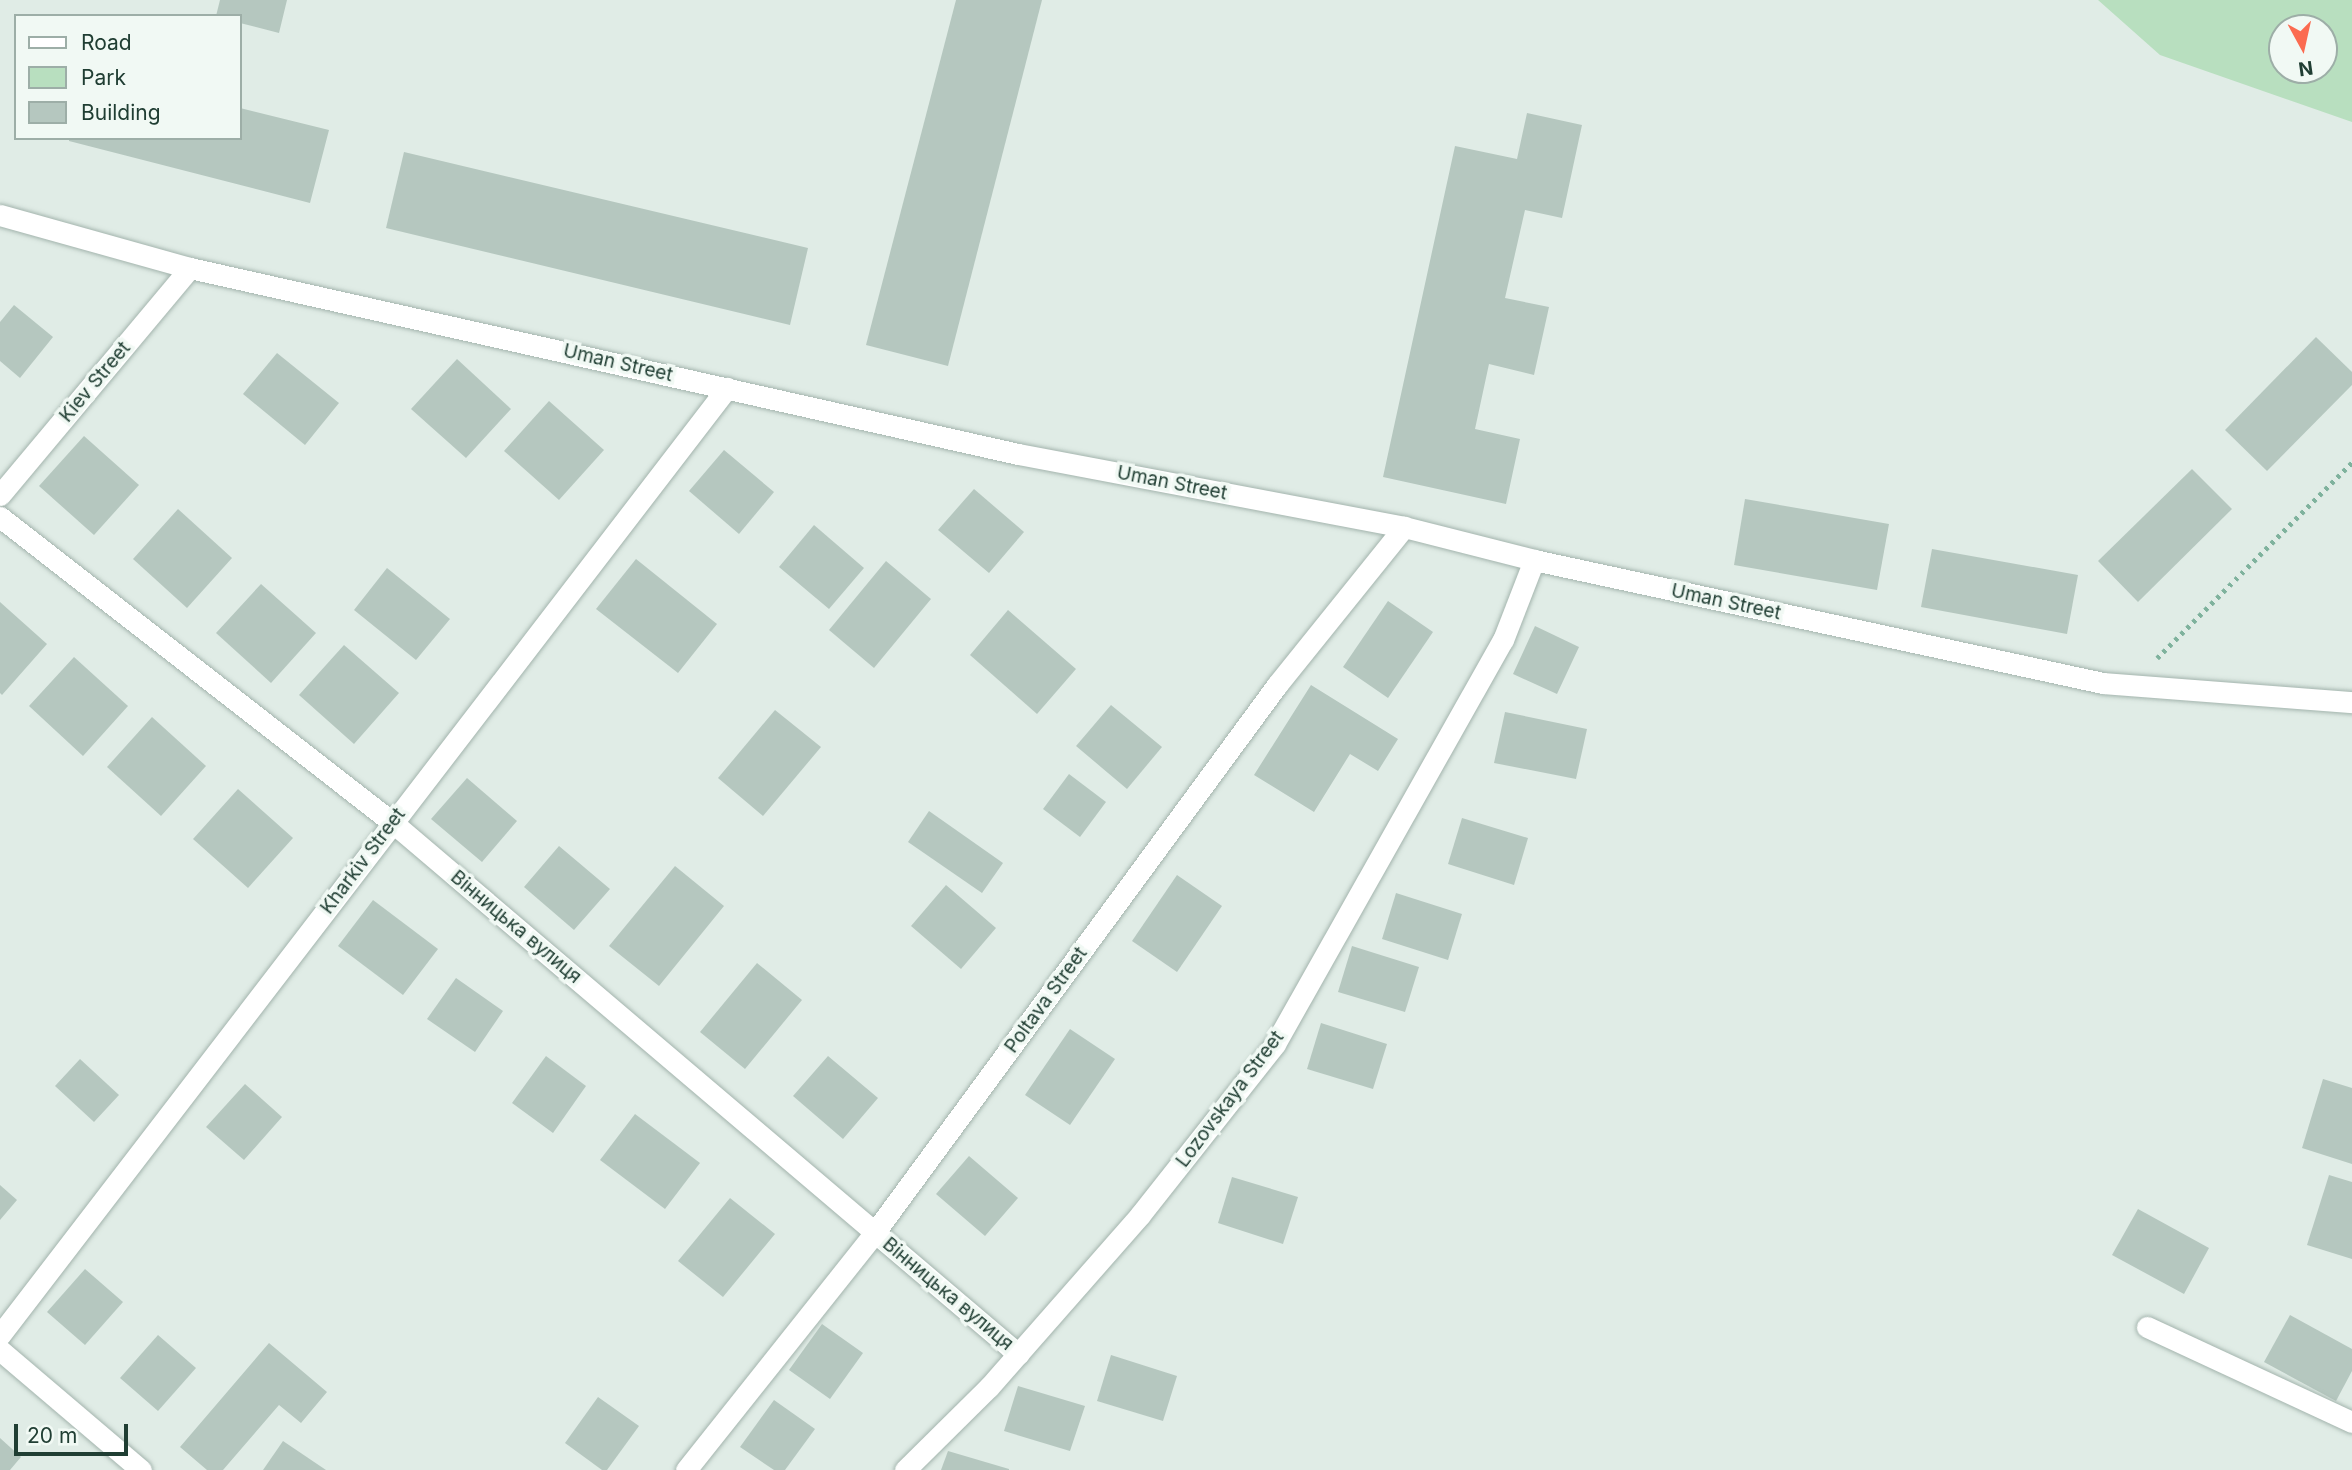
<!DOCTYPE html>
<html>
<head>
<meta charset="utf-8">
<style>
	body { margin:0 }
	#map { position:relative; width:2352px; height:1470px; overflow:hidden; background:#e0ece6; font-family:Inter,sans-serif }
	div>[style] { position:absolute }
	.green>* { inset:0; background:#b8dfbf }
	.building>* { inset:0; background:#b5c7bf }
	.path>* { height:4.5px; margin-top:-2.25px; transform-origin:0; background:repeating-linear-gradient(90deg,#7fb29d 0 3.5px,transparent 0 8.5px) }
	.roads { filter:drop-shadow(0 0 2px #a3b4ad) drop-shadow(0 0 2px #a3b4ad) }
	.minor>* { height:21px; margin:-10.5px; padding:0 10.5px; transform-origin:10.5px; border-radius:10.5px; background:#fff }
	span { translate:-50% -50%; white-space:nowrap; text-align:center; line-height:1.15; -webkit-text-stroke:7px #f1f9f4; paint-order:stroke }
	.street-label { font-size:19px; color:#203e33 }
	.legend { position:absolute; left:14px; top:14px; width:228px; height:126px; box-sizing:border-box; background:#f1f9f4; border:2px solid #9daea7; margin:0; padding:9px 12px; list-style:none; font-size:21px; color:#203e33 }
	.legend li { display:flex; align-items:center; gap:14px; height:35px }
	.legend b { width:35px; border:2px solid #9daea7 }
	.north { position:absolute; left:2268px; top:14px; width:70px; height:70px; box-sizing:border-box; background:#f1f9f4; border:2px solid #9daea7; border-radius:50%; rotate:172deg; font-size:19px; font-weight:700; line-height:28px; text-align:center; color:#203e33 }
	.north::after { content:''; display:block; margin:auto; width:24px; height:32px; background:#fb6b50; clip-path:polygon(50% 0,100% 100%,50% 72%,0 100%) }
	.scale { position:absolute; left:14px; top:1424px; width:114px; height:32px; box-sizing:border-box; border:4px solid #203e33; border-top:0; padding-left:9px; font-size:21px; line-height:24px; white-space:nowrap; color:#203e33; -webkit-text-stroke:5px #f1f9f4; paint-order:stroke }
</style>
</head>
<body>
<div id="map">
	<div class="green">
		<div style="clip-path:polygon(evenodd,2098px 0,2352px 0,2352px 122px,2160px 55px,2098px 0,2282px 28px,2324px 28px,2324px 70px,2282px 70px,2282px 28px)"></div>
	</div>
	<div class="building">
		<div style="clip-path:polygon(220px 0,287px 0,279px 33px,240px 23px,240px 16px,216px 16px)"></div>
		<div style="clip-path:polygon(956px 0,1042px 0,948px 366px,866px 345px)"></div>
		<div style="clip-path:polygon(240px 108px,329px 130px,310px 203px,69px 141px,69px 138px,240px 138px)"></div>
		<div style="clip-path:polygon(1527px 113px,1582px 125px,1562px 218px,1525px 210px,1505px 298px,1549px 307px,1534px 375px,1489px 364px,1475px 429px,1520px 439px,1506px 504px,1383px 477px,1455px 146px,1517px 159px)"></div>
		<div style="clip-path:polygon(404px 152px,808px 248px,790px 325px,386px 228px)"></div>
		<div style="clip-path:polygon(14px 305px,53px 337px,20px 378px,0 361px,0 322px)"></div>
		<div style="clip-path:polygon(2316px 337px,2352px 372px,2352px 385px,2267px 471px,2225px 430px)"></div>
		<div style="clip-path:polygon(277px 353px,339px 403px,305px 445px,243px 394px)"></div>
		<div style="clip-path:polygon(457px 359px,511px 409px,466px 458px,411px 409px)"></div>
		<div style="clip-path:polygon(549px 401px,604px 450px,559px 500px,504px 451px)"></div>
		<div style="clip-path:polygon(84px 436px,139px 485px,94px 535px,39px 486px)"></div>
		<div style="clip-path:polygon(724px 450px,774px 492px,739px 534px,689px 491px)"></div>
		<div style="clip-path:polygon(2192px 469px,2232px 509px,2138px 602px,2098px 561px)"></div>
		<div style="clip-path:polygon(974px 489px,1024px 532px,989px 573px,938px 530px)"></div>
		<div style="clip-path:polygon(1745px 499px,1889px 524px,1877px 590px,1734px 565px)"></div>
		<div style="clip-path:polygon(178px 509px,232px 558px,187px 608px,133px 559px)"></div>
		<div style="clip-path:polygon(814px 525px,864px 568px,829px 609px,779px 567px)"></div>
		<div style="clip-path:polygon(1932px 549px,2078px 575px,2067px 634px,1921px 607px)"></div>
		<div style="clip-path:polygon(636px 559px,717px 624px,678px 673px,596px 609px)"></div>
		<div style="clip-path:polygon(886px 561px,931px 599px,874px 668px,829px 630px)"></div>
		<div style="clip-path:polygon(387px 568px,450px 619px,416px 660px,354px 610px)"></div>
		<div style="clip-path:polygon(261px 584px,316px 633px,271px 683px,216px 633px)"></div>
		<div style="clip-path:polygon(1388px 601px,1433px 632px,1388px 698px,1343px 667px)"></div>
		<div style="clip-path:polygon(0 602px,47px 644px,2px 695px,0 693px)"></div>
		<div style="clip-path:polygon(1008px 610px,1076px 669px,1037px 714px,970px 655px)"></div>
		<div style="clip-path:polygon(1535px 626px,1579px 647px,1557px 694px,1513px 674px)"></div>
		<div style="clip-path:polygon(344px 645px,399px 693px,354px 744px,299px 695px)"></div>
		<div style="clip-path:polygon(74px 657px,128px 706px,83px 756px,29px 706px)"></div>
		<div style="clip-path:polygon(1311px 685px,1398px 739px,1378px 771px,1350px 754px,1314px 812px,1254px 775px)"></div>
		<div style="clip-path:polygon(1111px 705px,1162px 747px,1127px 789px,1076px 746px)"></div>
		<div style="clip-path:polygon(775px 710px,821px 747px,763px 816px,718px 778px)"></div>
		<div style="clip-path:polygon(1505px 712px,1587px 729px,1576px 779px,1494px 763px)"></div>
		<div style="clip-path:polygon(152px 717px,206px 766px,161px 816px,107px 767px)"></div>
		<div style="clip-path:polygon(1069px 774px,1106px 802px,1080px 837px,1043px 809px)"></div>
		<div style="clip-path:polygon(467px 778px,517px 821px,482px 862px,431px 819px)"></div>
		<div style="clip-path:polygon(238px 789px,293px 838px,248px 888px,193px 839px)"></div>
		<div style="clip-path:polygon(929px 811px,1003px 863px,982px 893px,908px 842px)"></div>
		<div style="clip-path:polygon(1462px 818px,1528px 838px,1514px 885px,1448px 864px)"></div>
		<div style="clip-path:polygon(559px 846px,610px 889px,574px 930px,524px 887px)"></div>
		<div style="clip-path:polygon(675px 866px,724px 906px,659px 986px,609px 946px)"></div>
		<div style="clip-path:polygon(1177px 875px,1222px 906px,1177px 972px,1132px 941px)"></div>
		<div style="clip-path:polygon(946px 885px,996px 928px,961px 969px,911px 926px)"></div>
		<div style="clip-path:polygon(1396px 893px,1462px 914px,1448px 960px,1382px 939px)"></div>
		<div style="clip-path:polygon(373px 900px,438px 949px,403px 995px,338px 946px)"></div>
		<div style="clip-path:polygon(1352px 946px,1419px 967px,1405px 1012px,1338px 992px)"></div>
		<div style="clip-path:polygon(757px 963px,802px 1000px,745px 1069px,700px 1032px)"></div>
		<div style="clip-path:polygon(456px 978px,503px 1011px,475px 1052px,427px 1019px)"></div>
		<div style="clip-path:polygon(1321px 1023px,1387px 1044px,1373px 1089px,1307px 1069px)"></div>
		<div style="clip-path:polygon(1070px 1029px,1115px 1059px,1070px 1125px,1025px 1095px)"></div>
		<div style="clip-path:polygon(546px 1056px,586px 1086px,553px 1133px,512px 1103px)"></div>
		<div style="clip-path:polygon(828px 1056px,878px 1098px,843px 1139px,793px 1096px)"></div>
		<div style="clip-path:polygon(80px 1059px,119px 1095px,94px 1122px,55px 1086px)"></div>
		<div style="clip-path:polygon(2323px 1079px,2352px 1088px,2352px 1164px,2302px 1148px)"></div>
		<div style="clip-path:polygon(245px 1084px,282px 1117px,244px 1160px,206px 1127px)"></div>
		<div style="clip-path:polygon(635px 1114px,700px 1163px,665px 1209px,600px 1160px)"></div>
		<div style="clip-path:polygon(969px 1156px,1018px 1198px,985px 1236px,936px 1194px)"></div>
		<div style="clip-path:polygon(2329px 1175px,2352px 1182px,2352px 1259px,2307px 1245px)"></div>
		<div style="clip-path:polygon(1232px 1177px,1298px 1197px,1283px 1244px,1218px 1223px)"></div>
		<div style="clip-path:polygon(0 1185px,17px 1200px,0 1220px)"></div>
		<div style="clip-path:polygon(730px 1198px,775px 1234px,723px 1297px,678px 1261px)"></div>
		<div style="clip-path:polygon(2138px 1209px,2209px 1248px,2184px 1294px,2112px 1255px)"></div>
		<div style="clip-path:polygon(85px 1269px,123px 1302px,85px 1345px,47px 1312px)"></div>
		<div style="clip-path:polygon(2290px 1315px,2352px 1349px,2352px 1371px,2336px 1401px,2264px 1362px)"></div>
		<div style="clip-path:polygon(822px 1324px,863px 1353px,830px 1399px,789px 1370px)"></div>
		<div style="clip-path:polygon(158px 1335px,196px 1368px,158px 1411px,120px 1378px)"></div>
		<div style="clip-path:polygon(269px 1343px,327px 1392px,301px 1423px,279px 1405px,223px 1470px,207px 1470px,180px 1447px)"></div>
		<div style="clip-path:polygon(1111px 1355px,1177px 1376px,1163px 1421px,1097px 1401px)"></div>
		<div style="clip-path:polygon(1018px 1386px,1085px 1406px,1070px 1451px,1004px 1431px)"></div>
		<div style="clip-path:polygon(598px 1397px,639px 1426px,607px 1470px,602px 1470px,565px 1443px)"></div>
		<div style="clip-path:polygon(774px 1400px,815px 1429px,785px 1470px,774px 1470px,740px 1447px)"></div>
		<div style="clip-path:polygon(0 1438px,21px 1457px,10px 1470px,0 1470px)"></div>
		<div style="clip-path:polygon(283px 1441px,326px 1470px,263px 1470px)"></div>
		<div style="clip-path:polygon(948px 1451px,1009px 1469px,1009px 1470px,941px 1470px)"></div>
	</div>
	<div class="path">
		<div style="left:2157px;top:658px;width:276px;rotate:-45.1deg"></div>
	</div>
	<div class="roads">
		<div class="minor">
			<div style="left:0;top:215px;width:197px;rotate:15.6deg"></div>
			<div style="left:190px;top:268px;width:849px;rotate:12.66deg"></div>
			<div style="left:1018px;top:454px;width:393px;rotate:10.7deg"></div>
			<div style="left:1404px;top:527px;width:134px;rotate:14.2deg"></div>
			<div style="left:1534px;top:560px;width:582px;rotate:12.2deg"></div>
			<div style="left:2103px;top:683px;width:250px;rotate:4.4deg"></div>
			<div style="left:0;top:495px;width:296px;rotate:-50.1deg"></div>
			<div style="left:0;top:517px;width:497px;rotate:37.9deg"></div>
			<div style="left:392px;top:822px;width:822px;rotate:40.36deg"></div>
			<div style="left:2147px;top:1327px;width:226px;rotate:24.9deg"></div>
			<div style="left:0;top:1335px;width:1194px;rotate:-52.49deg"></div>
			<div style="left:0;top:1350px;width:185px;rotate:40.4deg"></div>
			<div style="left:686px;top:1470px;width:304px;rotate:-51.5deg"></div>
			<div style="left:875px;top:1232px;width:679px;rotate:-53.69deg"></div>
			<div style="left:1277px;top:685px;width:203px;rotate:-51.2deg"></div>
			<div style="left:905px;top:1470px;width:118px;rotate:-44.7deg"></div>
			<div style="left:989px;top:1387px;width:229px;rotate:-48.7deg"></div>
			<div style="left:1140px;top:1215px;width:218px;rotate:-51.7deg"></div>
			<div style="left:1275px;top:1044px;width:464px;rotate:-60.6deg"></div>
			<div style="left:1503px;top:640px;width:86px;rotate:-68.8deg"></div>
		</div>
	</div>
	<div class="street-label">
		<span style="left:618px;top:363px;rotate:13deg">Uman Street</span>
		<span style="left:95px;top:382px;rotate:-50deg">Kiev Street</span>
		<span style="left:1172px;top:483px;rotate:11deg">Uman Street</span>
		<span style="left:1726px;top:602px;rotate:12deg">Uman Street</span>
		<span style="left:363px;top:861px;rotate:-53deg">Kharkiv Street</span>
		<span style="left:516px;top:927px;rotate:40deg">Вінницька вулиця</span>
		<span style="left:1046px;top:1000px;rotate:-54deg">Poltava Street</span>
		<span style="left:1230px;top:1099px;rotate:-53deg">Lozovskaya Street</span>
		<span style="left:948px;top:1294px;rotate:40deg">Вінницька вулиця</span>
	</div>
	<ul class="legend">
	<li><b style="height:9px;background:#fff"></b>Road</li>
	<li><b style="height:19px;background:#b8dfbf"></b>Park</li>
	<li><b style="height:19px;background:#b5c7bf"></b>Building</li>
	</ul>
	<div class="north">N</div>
	<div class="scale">20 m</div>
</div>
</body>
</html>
